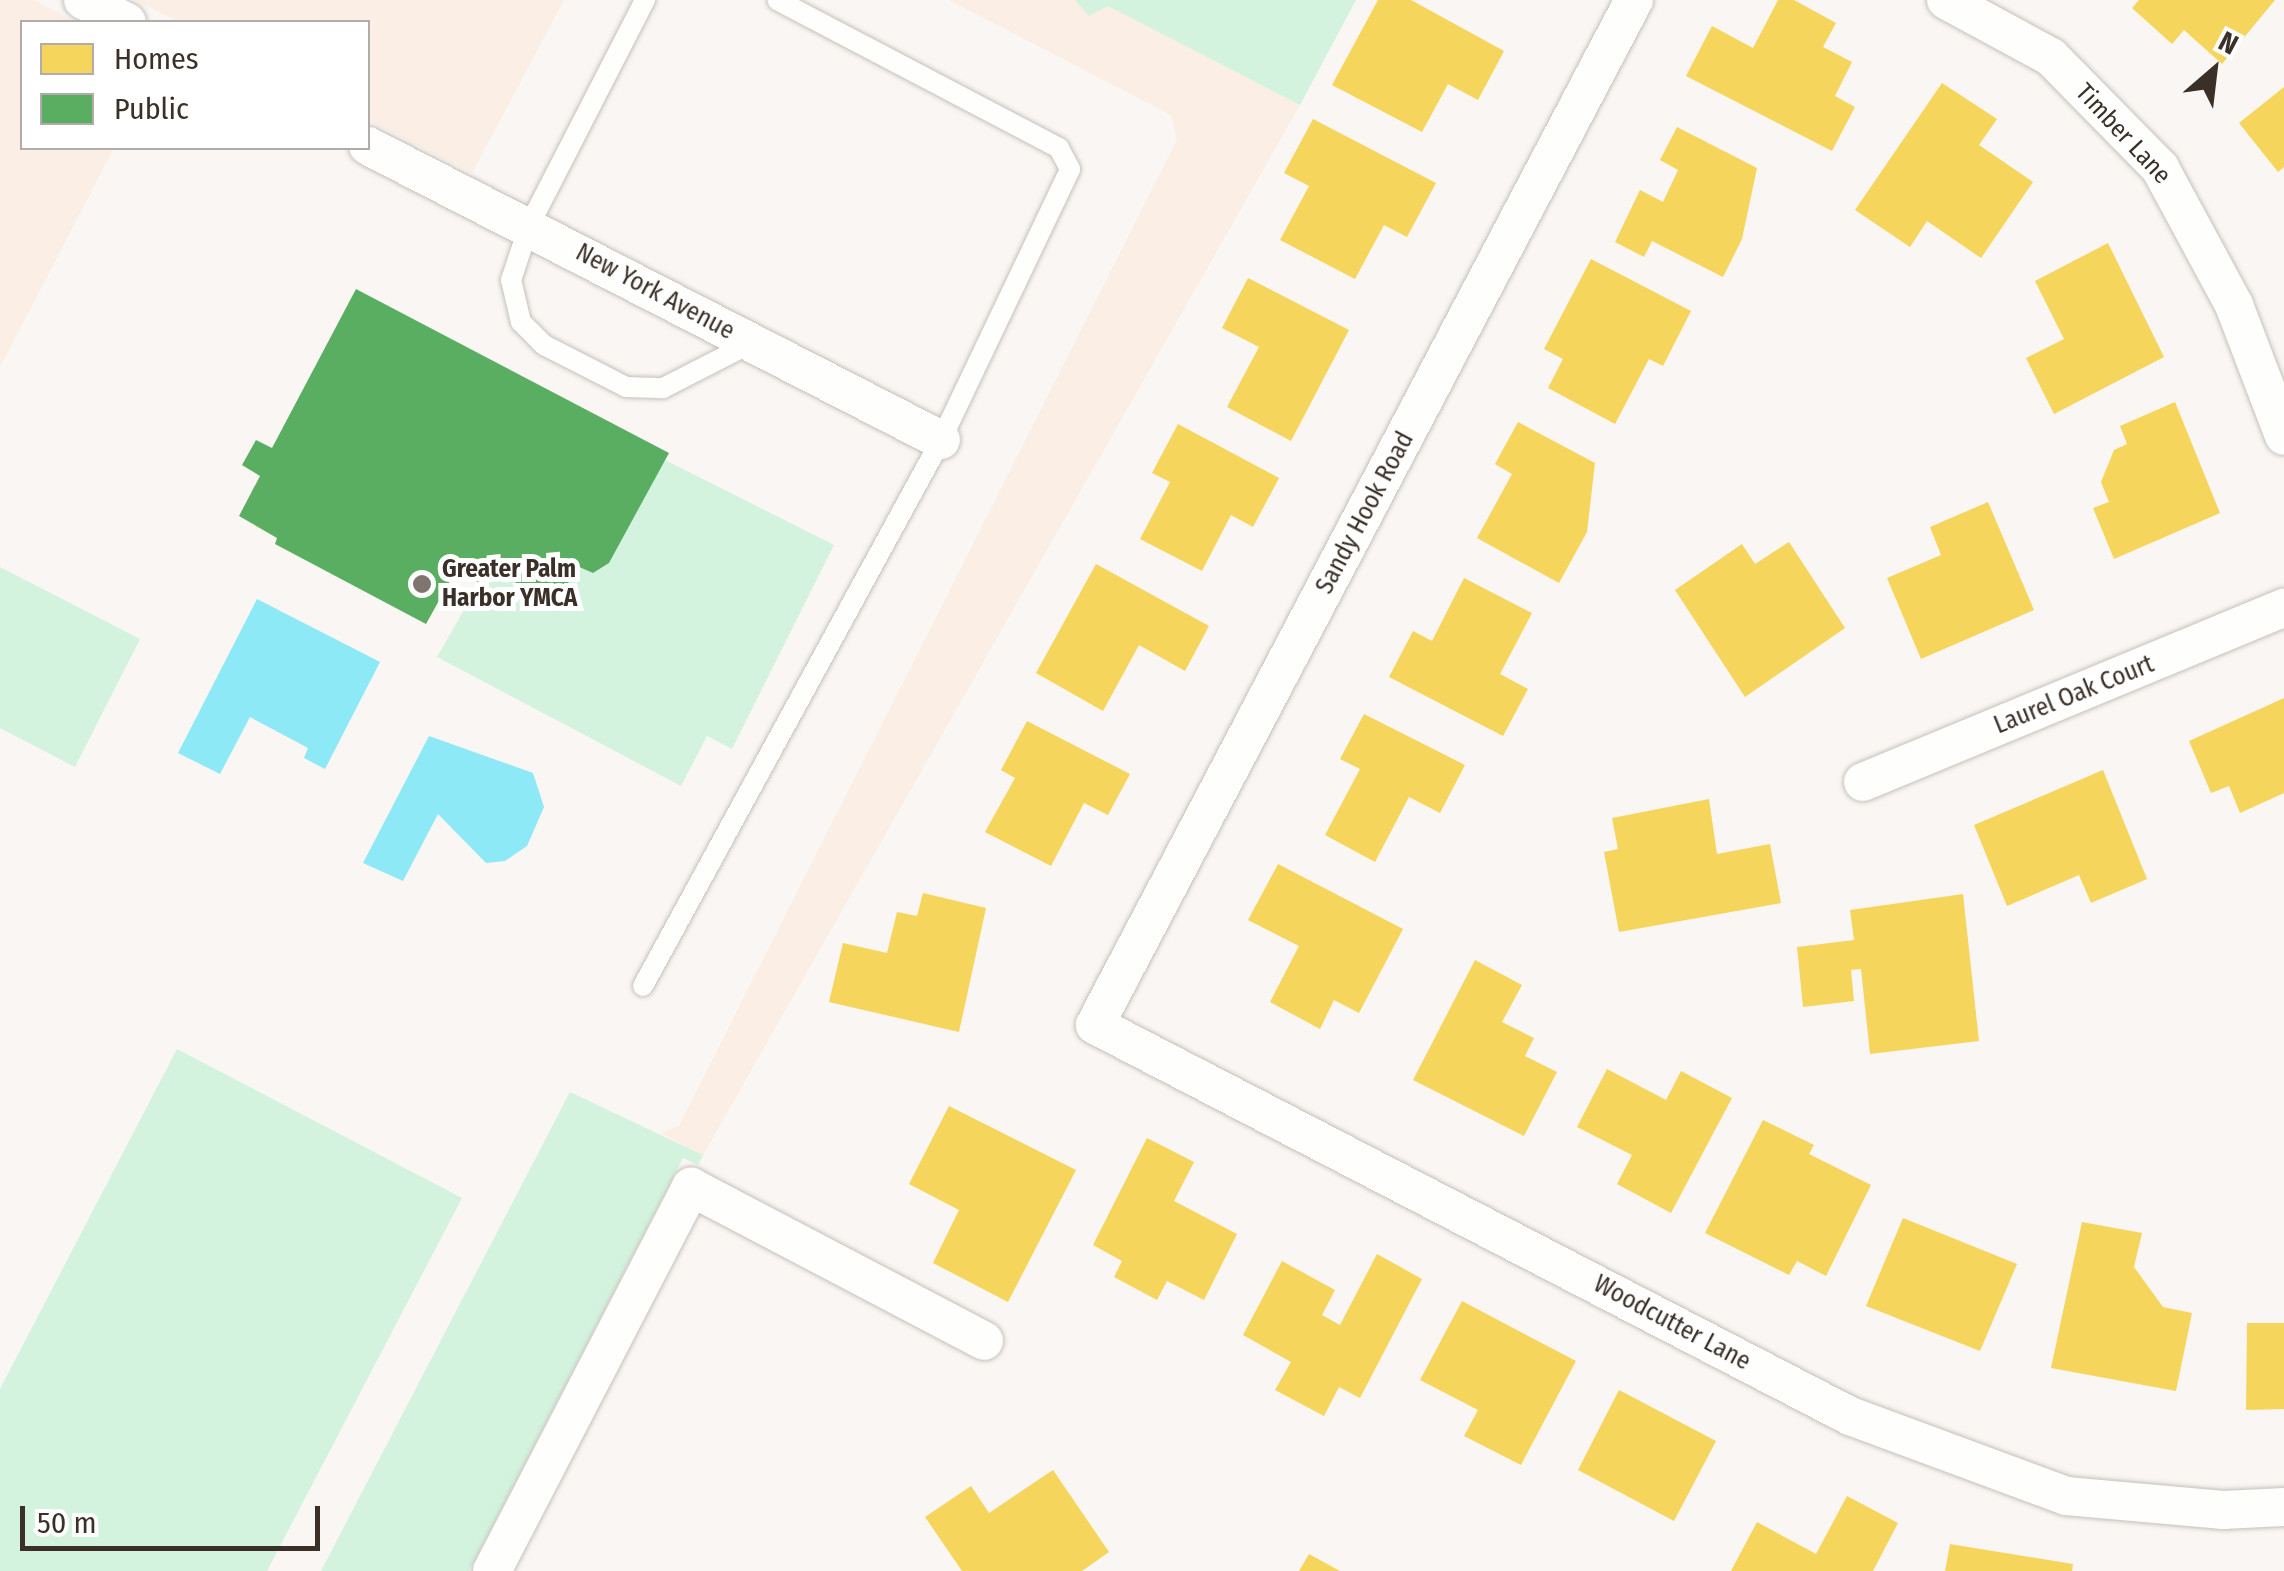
<!DOCTYPE html>
<html>
<head>
<meta charset="utf-8">
<style>
	body { margin:0 }
	#map { position:relative; width:2284px; height:1571px; overflow:hidden; background:#f9f6f3; font-family:"Fira Sans Condensed",sans-serif }
	div>[style] { position:absolute }
	.built>* { inset:0; background:#fbeee4 }
	.green>* { inset:0; background:#d3f3de }
	.water>* { inset:0; background:#8ee9f6 }
	.homes>* { inset:0; background:#f6d55c }
	.public>* { inset:0; background:#5aae61 }
	.roads { filter:drop-shadow(0 0 2px #c6c0bb) drop-shadow(0 0 2px #c6c0bb) }
	.lane>* { height:20px; margin:-10px; padding:0 10px; transform-origin:10px; border-radius:10px; background:#fefefd }
	.street>* { height:38px; margin:-19px; padding:0 19px; transform-origin:19px; border-radius:19px; background:#fefefd }
	.dots>* { width:28px; height:28px; translate:-50% -50%; box-sizing:border-box; border:5px solid #fff; border-radius:50% }
	span { translate:-50% -50%; white-space:nowrap; text-align:center; line-height:1.15; -webkit-text-stroke:10px #fff; paint-order:stroke }
	.street-label { font-size:25px; color:#3b3028 }
	.poi-label { font-size:25px; color:#3b3028; font-weight:700 }
	.left { translate:0 -50%; text-align:left }
	.legend { position:absolute; left:20px; top:20px; width:350px; height:130px; box-sizing:border-box; background:#fff; border:2px solid #b1aca9; margin:0; padding:12px 18px; list-style:none; font-size:30px; color:#3b3028 }
	.legend li { display:flex; align-items:center; gap:20px; height:50px }
	.legend b { width:50px; border:2px solid #b1aca9 }
	.north { position:absolute; left:2164px; top:20px; width:100px; height:100px; -webkit-text-stroke:8px #fff; paint-order:stroke; rotate:28deg; font-size:28px; font-weight:700; line-height:40px; text-align:center; color:#3b3028 }
	.north::after { content:''; display:block; margin:auto; width:35px; height:45px; background:#3b3028; clip-path:polygon(50% 0,100% 100%,50% 72%,0 100%) }
	.scale { position:absolute; left:20px; top:1506px; width:300px; height:45px; box-sizing:border-box; border:5px solid #3b3028; border-top:0; padding-left:12px; font-size:30px; line-height:35px; white-space:nowrap; color:#3b3028; -webkit-text-stroke:8px #fff; paint-order:stroke }
</style>
</head>
<body>
<div id="map">
	<div class="built">
		<div style="clip-path:polygon(0 0,33px 0,76px 22px,22px 22px,22px 148px,114px 148px,0 367px)"></div>
		<div style="clip-path:polygon(135px 0,564px 0,472px 173px,368px 120px,368px 22px,179px 22px)"></div>
		<div style="clip-path:polygon(949px 0,1097px 0,1300px 105px,703px 1155px,661px 1133px,679px 1126px,1177px 140px,1171px 115px)"></div>
	</div>
	<div class="green">
		<div style="clip-path:polygon(1075px 0,1356px 0,1300px 105px,1108px 6px,1089px 16px)"></div>
		<div style="clip-path:polygon(665px 460px,834px 545px,732px 749px,707px 736px,681px 786px,437px 657px,488px 568px,556px 604px,577px 566px,593px 573px,609px 563px)"></div>
		<div style="clip-path:polygon(0 567px,140px 639px,75px 767px,0 728px)"></div>
		<div style="clip-path:polygon(177px 1049px,462px 1198px,267px 1571px,0 1571px,0 1389px)"></div>
		<div style="clip-path:polygon(570px 1092px,703px 1155px,698px 1165px,683px 1158px,469px 1571px,321px 1571px)"></div>
	</div>
	<div class="water">
		<div style="clip-path:polygon(257px 599px,380px 662px,325px 769px,304px 758px,308px 748px,250px 717px,220px 774px,178px 753px)"></div>
		<div style="clip-path:polygon(429px 736px,533px 773px,544px 807px,527px 846px,505px 861px,486px 863px,438px 814px,403px 881px,363px 863px)"></div>
	</div>
	<div class="homes">
		<div style="clip-path:polygon(1378px 0,1411px 0,1504px 51px,1478px 100px,1448px 84px,1422px 132px,1332px 85px)"></div>
		<div style="clip-path:polygon(1778px 0,1794px 0,1836px 23px,1823px 47px,1852px 62px,1835px 96px,1855px 107px,1832px 151px,1686px 76px,1712px 26px,1753px 48px)"></div>
		<div style="clip-path:polygon(2139px 0,2275px 0,2222px 64px,2184px 30px,2172px 44px,2132px 8px)"></div>
		<div style="clip-path:polygon(1942px 83px,1997px 119px,1979px 145px,2033px 182px,1981px 258px,1927px 221px,1910px 247px,1855px 210px)"></div>
		<div style="clip-path:polygon(2284px 87px,2284px 167px,2278px 172px,2239px 123px)"></div>
		<div style="clip-path:polygon(1313px 119px,1436px 183px,1407px 237px,1384px 225px,1355px 279px,1280px 240px,1309px 186px,1284px 173px)"></div>
		<div style="clip-path:polygon(1677px 127px,1757px 168px,1742px 239px,1723px 277px,1652px 241px,1644px 257px,1615px 242px,1640px 190px,1663px 202px,1678px 170px,1660px 160px)"></div>
		<div style="clip-path:polygon(2108px 243px,2164px 357px,2054px 414px,2026px 358px,2064px 339px,2035px 281px)"></div>
		<div style="clip-path:polygon(1591px 259px,1691px 311px,1663px 366px,1649px 359px,1615px 424px,1548px 388px,1563px 359px,1544px 349px)"></div>
		<div style="clip-path:polygon(1248px 278px,1349px 330px,1291px 441px,1227px 407px,1259px 347px,1222px 328px)"></div>
		<div style="clip-path:polygon(2175px 402px,2220px 513px,2114px 559px,2093px 508px,2109px 502px,2101px 482px,2114px 450px,2127px 444px,2120px 426px)"></div>
		<div style="clip-path:polygon(1518px 422px,1595px 463px,1587px 532px,1559px 583px,1477px 538px,1512px 474px,1495px 464px)"></div>
		<div style="clip-path:polygon(1178px 424px,1279px 478px,1253px 527px,1231px 515px,1202px 571px,1140px 539px,1170px 482px,1152px 473px)"></div>
		<div style="clip-path:polygon(1988px 502px,2034px 610px,1921px 659px,1887px 578px,1941px 555px,1930px 527px)"></div>
		<div style="clip-path:polygon(1789px 542px,1845px 628px,1745px 697px,1675px 590px,1742px 544px,1755px 564px)"></div>
		<div style="clip-path:polygon(1096px 564px,1209px 626px,1185px 671px,1139px 645px,1103px 711px,1036px 673px)"></div>
		<div style="clip-path:polygon(1464px 578px,1532px 613px,1500px 674px,1528px 689px,1503px 736px,1389px 677px,1413px 631px,1432px 641px)"></div>
		<div style="clip-path:polygon(2284px 698px,2284px 793px,2240px 813px,2229px 786px,2211px 793px,2189px 741px)"></div>
		<div style="clip-path:polygon(1364px 714px,1465px 765px,1440px 813px,1409px 797px,1375px 862px,1325px 835px,1360px 769px,1340px 759px)"></div>
		<div style="clip-path:polygon(1027px 721px,1130px 774px,1108px 815px,1084px 803px,1051px 866px,985px 832px,1015px 778px,1001px 770px)"></div>
		<div style="clip-path:polygon(2103px 770px,2147px 879px,2091px 903px,2079px 875px,2007px 906px,1974px 825px)"></div>
		<div style="clip-path:polygon(1709px 799px,1717px 854px,1770px 844px,1781px 903px,1619px 932px,1604px 852px,1618px 849px,1612px 818px)"></div>
		<div style="clip-path:polygon(1278px 864px,1403px 929px,1359px 1013px,1334px 1000px,1320px 1029px,1270px 1002px,1299px 946px,1248px 920px)"></div>
		<div style="clip-path:polygon(923px 893px,986px 908px,959px 1032px,829px 1002px,843px 943px,887px 953px,897px 912px,917px 916px)"></div>
		<div style="clip-path:polygon(1963px 894px,1979px 1041px,1870px 1054px,1861px 969px,1851px 970px,1854px 1001px,1803px 1007px,1797px 947px,1854px 940px,1850px 910px)"></div>
		<div style="clip-path:polygon(1475px 960px,1522px 985px,1502px 1022px,1534px 1038px,1525px 1056px,1557px 1072px,1524px 1136px,1413px 1080px)"></div>
		<div style="clip-path:polygon(1607px 1069px,1666px 1100px,1681px 1071px,1732px 1098px,1671px 1213px,1617px 1184px,1632px 1155px,1577px 1127px)"></div>
		<div style="clip-path:polygon(949px 1106px,1076px 1170px,1008px 1302px,933px 1263px,959px 1210px,909px 1184px)"></div>
		<div style="clip-path:polygon(1763px 1120px,1814px 1145px,1809px 1154px,1871px 1185px,1826px 1276px,1797px 1261px,1789px 1275px,1705px 1233px)"></div>
		<div style="clip-path:polygon(1147px 1138px,1194px 1162px,1174px 1201px,1237px 1234px,1204px 1300px,1167px 1281px,1157px 1300px,1114px 1277px,1122px 1261px,1093px 1245px)"></div>
		<div style="clip-path:polygon(1903px 1218px,2017px 1264px,1980px 1351px,1866px 1306px)"></div>
		<div style="clip-path:polygon(2082px 1222px,2142px 1233px,2134px 1267px,2163px 1307px,2192px 1313px,2176px 1391px,2051px 1368px)"></div>
		<div style="clip-path:polygon(1377px 1254px,1422px 1279px,1360px 1398px,1339px 1387px,1324px 1416px,1275px 1390px,1291px 1362px,1243px 1335px,1282px 1261px,1335px 1290px,1322px 1315px,1340px 1325px)"></div>
		<div style="clip-path:polygon(1462px 1301px,1576px 1361px,1521px 1465px,1464px 1436px,1478px 1410px,1420px 1380px)"></div>
		<div style="clip-path:polygon(2247px 1323px,2284px 1323px,2284px 1409px,2246px 1410px)"></div>
		<div style="clip-path:polygon(1619px 1390px,1716px 1441px,1674px 1521px,1578px 1470px)"></div>
		<div style="clip-path:polygon(1053px 1470px,1109px 1552px,1082px 1571px,962px 1571px,925px 1517px,971px 1486px,989px 1513px)"></div>
		<div style="clip-path:polygon(1847px 1496px,1898px 1523px,1873px 1571px,1731px 1571px,1757px 1522px,1816px 1554px)"></div>
		<div style="clip-path:polygon(1950px 1544px,2073px 1564px,2072px 1571px,1945px 1571px)"></div>
		<div style="clip-path:polygon(1309px 1554px,1340px 1571px,1299px 1571px)"></div>
	</div>
	<div class="public">
		<div style="clip-path:polygon(356px 289px,669px 453px,609px 563px,593px 573px,577px 566px,557px 604px,488px 568px,478px 582px,456px 570px,426px 624px,275px 544px,277px 538px,239px 516px,260px 476px,242px 465px,256px 440px,272px 448px)"></div>
	</div>
	<div class="roads">
		<div class="lane">
			<div style="left:645px;top:0;width:254px;rotate:117.2deg"></div>
			<div style="left:529px;top:226px;width:57px;rotate:108.4deg"></div>
			<div style="left:511px;top:280px;width:43px;rotate:76.6deg"></div>
			<div style="left:521px;top:322px;width:33px;rotate:45deg"></div>
			<div style="left:544px;top:345px;width:92px;rotate:27.1deg"></div>
			<div style="left:626px;top:387px;width:37px;rotate:2deg"></div>
			<div style="left:663px;top:388px;width:99px;rotate:-27.1deg"></div>
			<div style="left:643px;top:986px;width:622px;rotate:-61.37deg"></div>
			<div style="left:941px;top:440px;width:300px;rotate:-64.5deg"></div>
			<div style="left:1070px;top:169px;width:24px;rotate:-118deg"></div>
			<div style="left:1059px;top:148px;width:318px;rotate:-152.3deg"></div>
		</div>
		<div class="street">
			<div style="left:83px;top:0;width:49px;rotate:26.6deg"></div>
			<div style="left:1634px;top:0;width:1158px;rotate:117.74deg"></div>
			<div style="left:1095px;top:1025px;width:850px;rotate:27.38deg"></div>
			<div style="left:1850px;top:1416px;width:230px;rotate:20.3deg"></div>
			<div style="left:2066px;top:1496px;width:158px;rotate:5.1deg"></div>
			<div style="left:2223px;top:1510px;width:61px;rotate:-2.8deg"></div>
			<div style="left:1946px;top:0;width:119px;rotate:28.5deg"></div>
			<div style="left:2051px;top:57px;width:156px;rotate:45.5deg"></div>
			<div style="left:2160px;top:168px;width:156px;rotate:61.6deg"></div>
			<div style="left:2234px;top:305px;width:140px;rotate:69.1deg"></div>
			<div style="left:368px;top:146px;width:644px;rotate:27.16deg"></div>
			<div style="left:1863px;top:782px;width:456px;rotate:-22.5deg"></div>
			<div style="left:492px;top:1571px;width:433px;rotate:-62.6deg"></div>
			<div style="left:691px;top:1187px;width:331px;rotate:27.7deg"></div>
		</div>
	</div>
	<div class="dots">
		<div style="left:422px;top:584px;background:#7e756f"></div>
	</div>
	<div class="street-label">
		<span style="left:2123px;top:134px;rotate:47deg">Timber Lane</span>
		<span style="left:655px;top:292px;rotate:28deg">New York Avenue</span>
		<span style="left:1365px;top:513px;rotate:-62deg">Sandy Hook Road</span>
		<span style="left:2074px;top:695px;rotate:-22deg">Laurel Oak Court</span>
		<span style="left:1672px;top:1323px;rotate:28deg">Woodcutter Lane</span>
	</div>
	<div class="poi-label">
		<span class="left" style="left:442px;top:584px">Greater Palm<br>Harbor YMCA</span>
	</div>
	<ul class="legend">
	<li><b style="height:28px;background:#f6d55c"></b>Homes</li>
	<li><b style="height:28px;background:#5aae61"></b>Public</li>
	</ul>
	<div class="north">N</div>
	<div class="scale">50 m</div>
</div>
</body>
</html>
